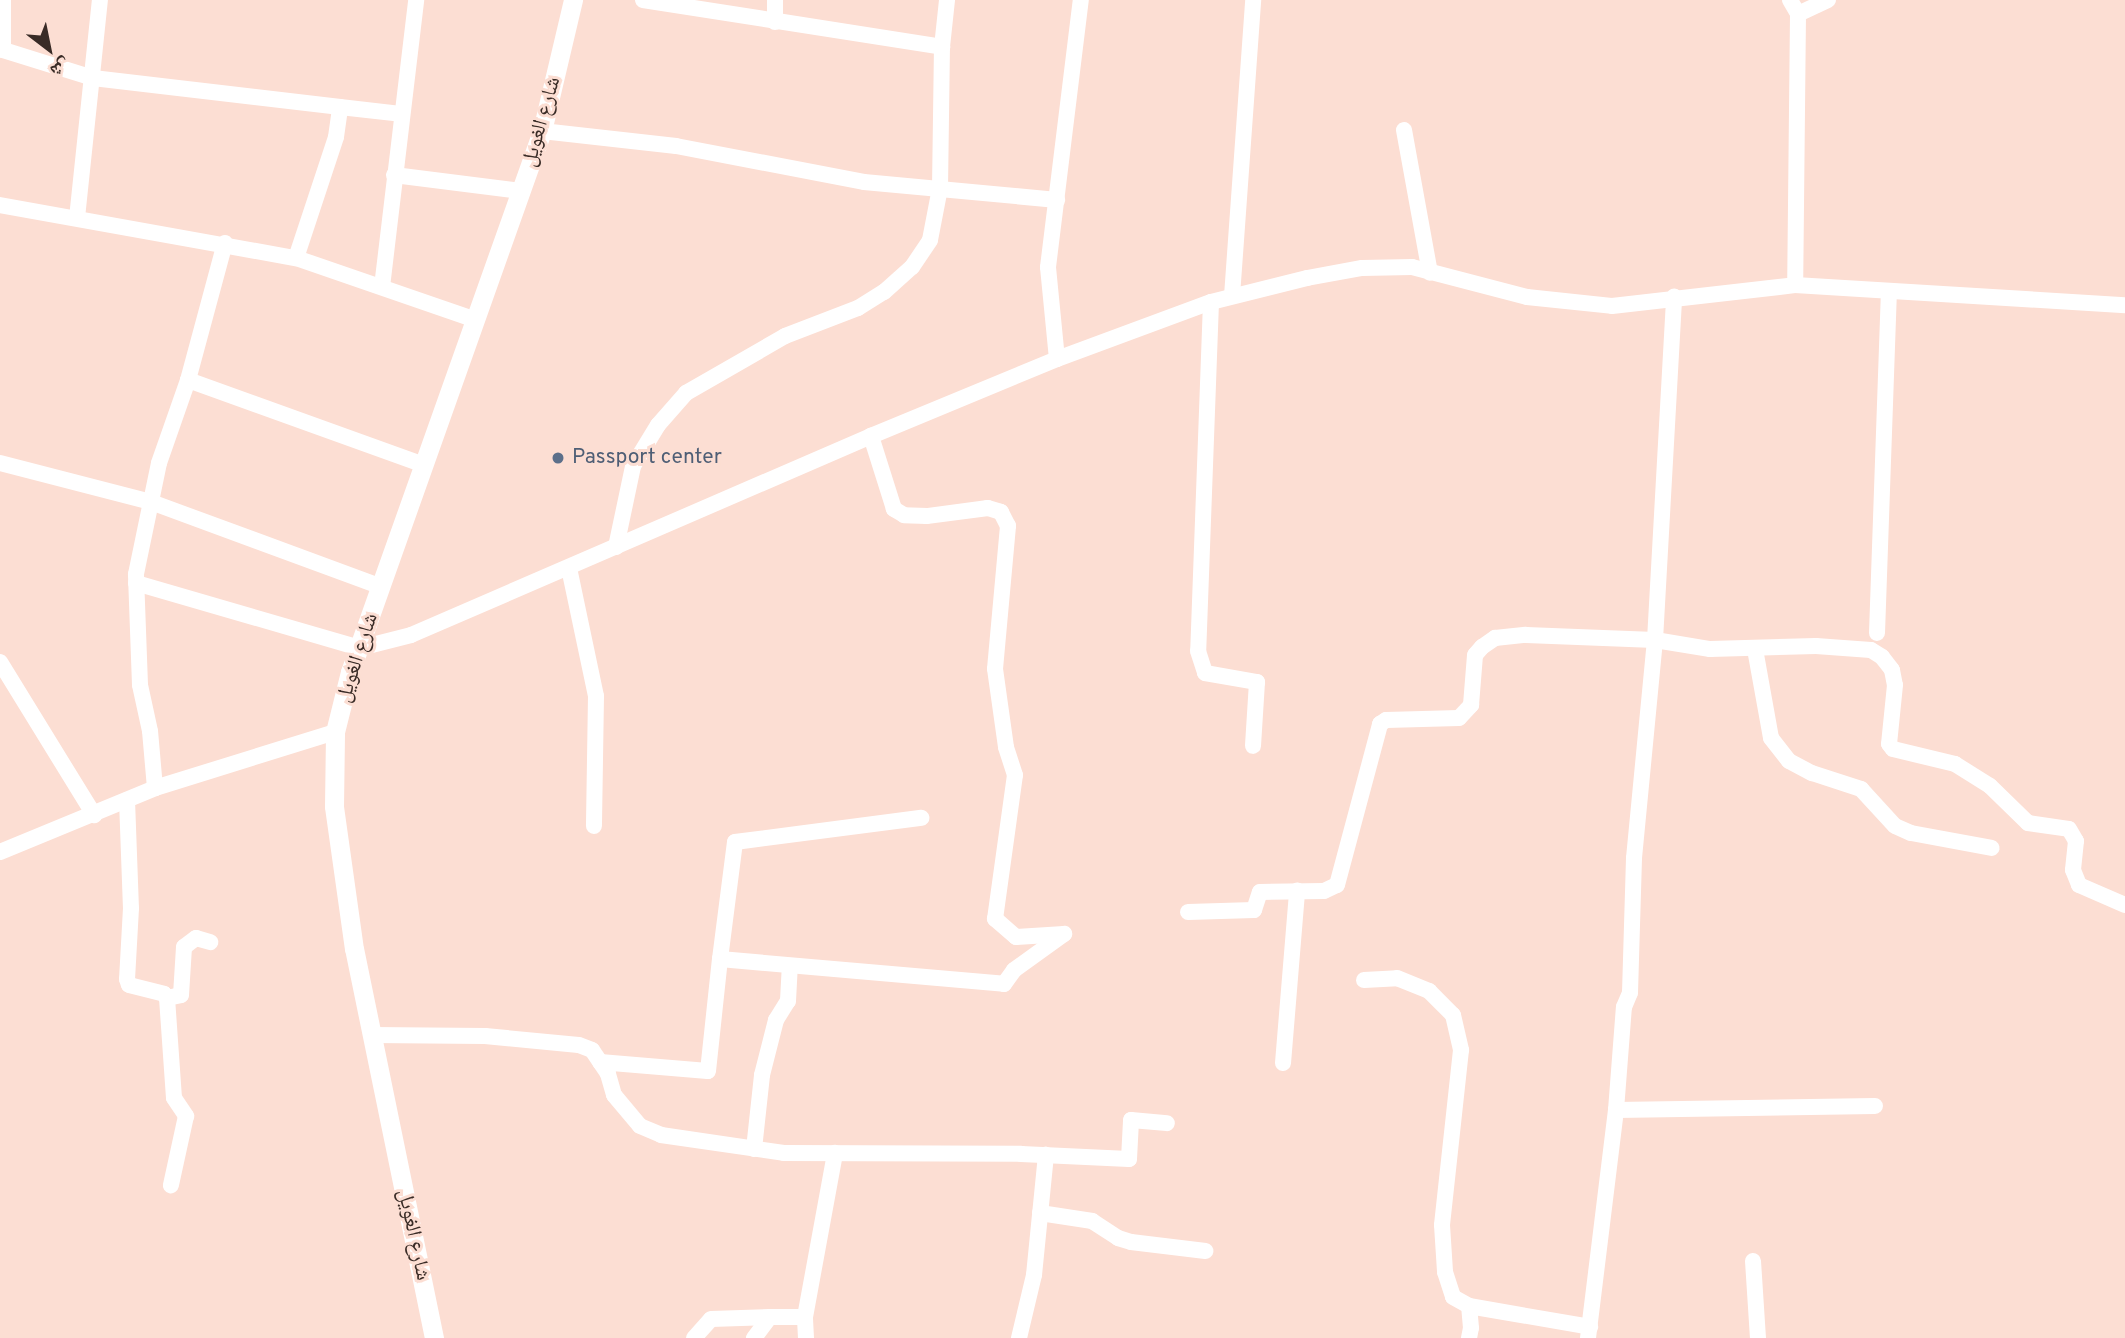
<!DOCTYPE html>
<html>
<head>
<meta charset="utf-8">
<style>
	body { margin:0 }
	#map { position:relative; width:2125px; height:1338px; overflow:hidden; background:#fcded3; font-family:Overpass,"Noto Naskh Arabic",sans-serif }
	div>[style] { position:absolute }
	.minor>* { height:16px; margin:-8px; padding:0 8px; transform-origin:8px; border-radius:8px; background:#fff }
	.tertiary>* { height:19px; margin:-9.5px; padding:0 9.5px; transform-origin:9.5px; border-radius:9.5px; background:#fff }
	.dots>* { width:19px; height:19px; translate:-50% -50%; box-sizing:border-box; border:4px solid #fcded3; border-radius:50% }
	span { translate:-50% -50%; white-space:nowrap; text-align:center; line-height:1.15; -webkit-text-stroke:6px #fcded3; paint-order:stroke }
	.street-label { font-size:21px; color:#392b26 }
	.service-label { font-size:21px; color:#4e5e75 }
	.left { translate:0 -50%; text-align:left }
	.north { position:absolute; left:14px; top:14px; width:70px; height:70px; -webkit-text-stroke:5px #fcded3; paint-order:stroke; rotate:148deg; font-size:19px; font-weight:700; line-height:28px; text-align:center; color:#392b26 }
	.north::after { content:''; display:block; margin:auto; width:24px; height:32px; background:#392b26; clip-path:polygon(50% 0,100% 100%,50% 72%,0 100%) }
</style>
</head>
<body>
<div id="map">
	<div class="minor">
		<div style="left:3px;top:0;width:50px;rotate:90deg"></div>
		<div style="left:643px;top:0;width:303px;rotate:8.9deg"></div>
		<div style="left:942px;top:47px;width:47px;rotate:-83.9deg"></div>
		<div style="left:1790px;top:0;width:16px;rotate:60deg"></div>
		<div style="left:1798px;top:14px;width:271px;rotate:90.6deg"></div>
		<div style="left:1798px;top:14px;width:33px;rotate:-25deg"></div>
		<div style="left:775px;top:22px;width:22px;rotate:-90deg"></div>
		<div style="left:0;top:49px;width:97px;rotate:17.3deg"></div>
		<div style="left:93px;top:78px;width:249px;rotate:6.7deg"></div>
		<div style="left:1404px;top:130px;width:145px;rotate:79.7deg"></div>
		<div style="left:542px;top:131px;width:135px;rotate:6.4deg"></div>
		<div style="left:676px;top:146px;width:191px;rotate:10.8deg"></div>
		<div style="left:864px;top:182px;width:194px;rotate:5.3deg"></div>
		<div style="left:394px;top:175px;width:128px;rotate:7.2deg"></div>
		<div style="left:0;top:205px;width:301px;rotate:10.2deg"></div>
		<div style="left:296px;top:258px;width:190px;rotate:19deg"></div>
		<div style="left:77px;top:218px;width:219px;rotate:-84deg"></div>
		<div style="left:296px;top:258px;width:127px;rotate:-71.7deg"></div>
		<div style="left:336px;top:137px;width:30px;rotate:-82deg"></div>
		<div style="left:340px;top:107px;width:61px;rotate:6.5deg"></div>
		<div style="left:382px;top:287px;width:289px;rotate:-83.2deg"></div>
		<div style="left:1232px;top:296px;width:297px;rotate:-85.9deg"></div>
		<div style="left:1211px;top:302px;width:349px;rotate:92.1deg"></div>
		<div style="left:1198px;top:651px;width:23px;rotate:72deg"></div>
		<div style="left:1205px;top:673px;width:53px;rotate:9.8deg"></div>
		<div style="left:1257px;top:682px;width:64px;rotate:93.6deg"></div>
		<div style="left:1057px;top:359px;width:92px;rotate:-95.6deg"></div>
		<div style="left:1048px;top:267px;width:269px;rotate:-83deg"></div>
		<div style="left:188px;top:380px;width:251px;rotate:19.8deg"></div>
		<div style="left:0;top:463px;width:156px;rotate:14.5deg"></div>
		<div style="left:151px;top:502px;width:246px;rotate:20.2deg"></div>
		<div style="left:616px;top:547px;width:83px;rotate:-78.1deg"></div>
		<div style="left:633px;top:466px;width:48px;rotate:-58.6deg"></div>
		<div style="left:658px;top:425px;width:43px;rotate:-48.8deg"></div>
		<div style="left:686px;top:393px;width:114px;rotate:-29.9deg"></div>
		<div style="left:785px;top:336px;width:78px;rotate:-21deg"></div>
		<div style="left:858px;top:308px;width:31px;rotate:-32deg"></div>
		<div style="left:884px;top:292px;width:38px;rotate:-42deg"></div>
		<div style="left:912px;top:267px;width:32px;rotate:-56deg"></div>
		<div style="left:930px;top:240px;width:53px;rotate:-79.1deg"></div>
		<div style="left:940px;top:188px;width:141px;rotate:-89.2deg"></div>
		<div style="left:569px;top:568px;width:131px;rotate:78.1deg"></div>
		<div style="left:596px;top:696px;width:130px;rotate:90.9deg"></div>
		<div style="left:136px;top:583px;width:233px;rotate:16.2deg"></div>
		<div style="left:360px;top:648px;width:53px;rotate:-14.3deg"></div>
		<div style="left:411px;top:635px;width:501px;rotate:-23.39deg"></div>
		<div style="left:871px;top:436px;width:201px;rotate:-22.5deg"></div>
		<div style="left:1057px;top:359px;width:164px;rotate:-20.3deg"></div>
		<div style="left:1211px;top:302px;width:99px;rotate:-14deg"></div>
		<div style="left:1307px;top:278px;width:56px;rotate:-10.3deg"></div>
		<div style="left:1362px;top:268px;width:50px;rotate:-1.1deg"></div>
		<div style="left:1412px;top:267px;width:119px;rotate:14.6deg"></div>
		<div style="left:1527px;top:297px;width:85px;rotate:6deg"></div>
		<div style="left:1612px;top:306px;width:184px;rotate:-6.5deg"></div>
		<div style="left:1795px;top:285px;width:331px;rotate:3.5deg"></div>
		<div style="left:1877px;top:633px;width:342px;rotate:-88deg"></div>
		<div style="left:1755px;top:649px;width:90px;rotate:79.8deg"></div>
		<div style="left:1771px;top:738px;width:29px;rotate:52deg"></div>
		<div style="left:1789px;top:761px;width:26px;rotate:28deg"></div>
		<div style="left:1812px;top:773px;width:52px;rotate:18.1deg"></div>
		<div style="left:1861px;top:789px;width:50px;rotate:47.4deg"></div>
		<div style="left:1895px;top:826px;width:17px;rotate:24deg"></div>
		<div style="left:1911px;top:833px;width:82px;rotate:10.5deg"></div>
		<div style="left:0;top:662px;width:180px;rotate:58.4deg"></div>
		<div style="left:155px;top:788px;width:57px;rotate:-95deg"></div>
		<div style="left:150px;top:731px;width:47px;rotate:-102.3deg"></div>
		<div style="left:140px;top:685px;width:111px;rotate:-92.1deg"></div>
		<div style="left:136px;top:574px;width:113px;rotate:-78.3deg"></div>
		<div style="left:159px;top:463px;width:88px;rotate:-70.7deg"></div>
		<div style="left:188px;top:380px;width:142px;rotate:-74.9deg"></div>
		<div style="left:127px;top:800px;width:108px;rotate:87.9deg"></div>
		<div style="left:131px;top:908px;width:71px;rotate:93.2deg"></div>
		<div style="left:127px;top:979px;width:6px;rotate:72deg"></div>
		<div style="left:129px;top:985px;width:36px;rotate:14deg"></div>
		<div style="left:164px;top:994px;width:5px;rotate:53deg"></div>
		<div style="left:167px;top:998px;width:14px;rotate:-12deg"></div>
		<div style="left:181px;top:995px;width:48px;rotate:-86.4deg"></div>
		<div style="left:184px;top:947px;width:15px;rotate:-37deg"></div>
		<div style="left:196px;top:938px;width:15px;rotate:16deg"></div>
		<div style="left:0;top:852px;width:168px;rotate:-22.4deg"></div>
		<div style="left:155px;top:788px;width:189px;rotate:-17.3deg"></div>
		<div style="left:1188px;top:912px;width:66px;rotate:-1.7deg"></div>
		<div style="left:1254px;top:910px;width:19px;rotate:-72deg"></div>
		<div style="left:1260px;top:892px;width:64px;rotate:-0.9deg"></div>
		<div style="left:1324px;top:891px;width:14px;rotate:-25deg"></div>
		<div style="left:1337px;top:885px;width:167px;rotate:-75deg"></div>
		<div style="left:1380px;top:724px;width:7px;rotate:-34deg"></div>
		<div style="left:1386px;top:720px;width:73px;rotate:-1.6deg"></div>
		<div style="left:1459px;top:718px;width:18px;rotate:-47deg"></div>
		<div style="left:1471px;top:705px;width:50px;rotate:-85.4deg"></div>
		<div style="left:1475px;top:655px;width:11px;rotate:-49deg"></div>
		<div style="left:1482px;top:647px;width:16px;rotate:-35deg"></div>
		<div style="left:1495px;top:638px;width:31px;rotate:-6deg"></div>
		<div style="left:1526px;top:635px;width:129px;rotate:2.2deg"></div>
		<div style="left:1655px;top:640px;width:56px;rotate:9.3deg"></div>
		<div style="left:1710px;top:649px;width:106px;rotate:-1.6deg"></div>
		<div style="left:1816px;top:646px;width:55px;rotate:4.2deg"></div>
		<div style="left:1871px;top:650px;width:13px;rotate:32deg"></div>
		<div style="left:1882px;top:657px;width:16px;rotate:52deg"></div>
		<div style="left:1892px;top:670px;width:15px;rotate:79deg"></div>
		<div style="left:1895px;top:685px;width:59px;rotate:95.8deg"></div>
		<div style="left:1889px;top:744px;width:6px;rotate:51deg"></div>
		<div style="left:1893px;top:749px;width:64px;rotate:13.6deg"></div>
		<div style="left:1955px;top:764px;width:41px;rotate:32.2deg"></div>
		<div style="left:1990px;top:786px;width:53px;rotate:44.2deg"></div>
		<div style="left:2028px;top:823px;width:41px;rotate:8.3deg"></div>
		<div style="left:2069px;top:829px;width:14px;rotate:60deg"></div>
		<div style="left:2076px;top:841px;width:29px;rotate:96deg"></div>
		<div style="left:2073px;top:870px;width:16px;rotate:68deg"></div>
		<div style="left:2079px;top:885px;width:50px;rotate:23.5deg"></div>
		<div style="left:720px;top:959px;width:118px;rotate:-82.7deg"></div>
		<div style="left:735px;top:842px;width:188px;rotate:-7.4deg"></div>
		<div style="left:1364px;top:980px;width:33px;rotate:-3deg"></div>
		<div style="left:1397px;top:978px;width:35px;rotate:22deg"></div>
		<div style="left:1429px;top:991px;width:34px;rotate:45deg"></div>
		<div style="left:1453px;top:1015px;width:36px;rotate:77deg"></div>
		<div style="left:1461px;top:1050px;width:176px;rotate:96.2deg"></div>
		<div style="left:1442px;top:1225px;width:47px;rotate:86.3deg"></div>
		<div style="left:1445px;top:1272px;width:26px;rotate:72deg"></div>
		<div style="left:1453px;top:1297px;width:18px;rotate:29deg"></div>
		<div style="left:167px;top:998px;width:100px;rotate:86deg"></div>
		<div style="left:174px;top:1098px;width:22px;rotate:56deg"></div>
		<div style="left:186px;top:1116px;width:71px;rotate:102.3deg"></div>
		<div style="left:372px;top:1035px;width:113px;rotate:0.5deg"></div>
		<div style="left:485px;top:1036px;width:94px;rotate:5.5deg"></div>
		<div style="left:579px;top:1045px;width:14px;rotate:21deg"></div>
		<div style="left:592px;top:1050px;width:29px;rotate:56deg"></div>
		<div style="left:608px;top:1074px;width:22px;rotate:74deg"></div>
		<div style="left:614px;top:1095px;width:40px;rotate:50deg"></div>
		<div style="left:640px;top:1126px;width:23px;rotate:23deg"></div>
		<div style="left:661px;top:1135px;width:124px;rotate:8.3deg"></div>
		<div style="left:784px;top:1153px;width:237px;rotate:0.2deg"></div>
		<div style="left:1021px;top:1154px;width:108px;rotate:2.7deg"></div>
		<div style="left:1129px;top:1159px;width:39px;rotate:-87deg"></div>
		<div style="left:1131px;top:1120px;width:36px;rotate:5deg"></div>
		<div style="left:600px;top:1062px;width:108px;rotate:4.8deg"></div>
		<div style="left:708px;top:1071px;width:113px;rotate:-83.9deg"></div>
		<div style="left:720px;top:959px;width:285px;rotate:5deg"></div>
		<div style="left:1004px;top:984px;width:17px;rotate:-54deg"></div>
		<div style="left:1014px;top:970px;width:62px;rotate:-35.8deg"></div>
		<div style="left:1064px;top:934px;width:48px;rotate:176.4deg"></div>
		<div style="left:1016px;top:937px;width:28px;rotate:-139deg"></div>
		<div style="left:995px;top:919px;width:145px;rotate:-82.1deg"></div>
		<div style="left:1015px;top:775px;width:29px;rotate:-108deg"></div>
		<div style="left:1006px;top:747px;width:79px;rotate:-98deg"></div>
		<div style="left:995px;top:669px;width:144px;rotate:-84.8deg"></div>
		<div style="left:1008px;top:526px;width:16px;rotate:-117deg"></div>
		<div style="left:1001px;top:512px;width:14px;rotate:-163deg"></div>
		<div style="left:988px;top:508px;width:62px;rotate:172.5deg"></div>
		<div style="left:927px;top:516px;width:23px;rotate:-178deg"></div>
		<div style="left:904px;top:515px;width:12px;rotate:-149deg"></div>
		<div style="left:894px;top:509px;width:77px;rotate:-107.5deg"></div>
		<div style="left:1283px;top:1063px;width:173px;rotate:-85.3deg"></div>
		<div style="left:1616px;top:1110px;width:259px;rotate:-0.9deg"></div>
		<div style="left:754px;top:1149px;width:74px;rotate:-83.8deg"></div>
		<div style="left:762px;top:1075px;width:57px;rotate:-75.7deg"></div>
		<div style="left:776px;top:1020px;width:22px;rotate:-58deg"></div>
		<div style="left:788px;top:1001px;width:35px;rotate:-87deg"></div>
		<div style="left:1040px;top:1213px;width:53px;rotate:8.7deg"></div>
		<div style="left:1092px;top:1221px;width:31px;rotate:33deg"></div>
		<div style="left:1118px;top:1238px;width:14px;rotate:17deg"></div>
		<div style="left:1131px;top:1242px;width:75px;rotate:6.9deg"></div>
		<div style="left:1753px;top:1261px;width:77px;rotate:86.3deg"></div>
		<div style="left:694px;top:1338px;width:25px;rotate:-48deg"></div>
		<div style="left:711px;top:1319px;width:59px;rotate:-1.9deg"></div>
		<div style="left:754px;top:1338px;width:26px;rotate:-53deg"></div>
		<div style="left:770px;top:1317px;width:35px"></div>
		<div style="left:806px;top:1338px;width:21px;rotate:-93deg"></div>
		<div style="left:805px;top:1317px;width:167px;rotate:-79.6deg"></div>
		<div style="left:1019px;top:1338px;width:65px;rotate:-76.6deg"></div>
		<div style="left:1034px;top:1275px;width:121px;rotate:-84.3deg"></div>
		<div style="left:1469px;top:1338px;width:10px;rotate:-79deg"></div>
		<div style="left:1471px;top:1328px;width:22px;rotate:-95deg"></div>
		<div style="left:1469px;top:1306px;width:123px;rotate:9.8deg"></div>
		<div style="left:1588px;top:1338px;width:230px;rotate:-83deg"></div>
		<div style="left:1616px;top:1110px;width:103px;rotate:-85.6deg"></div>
		<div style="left:1624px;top:1007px;width:15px;rotate:-67deg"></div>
		<div style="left:1630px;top:993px;width:135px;rotate:-88.3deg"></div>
		<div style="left:1634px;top:858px;width:219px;rotate:-84.5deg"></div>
		<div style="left:1655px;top:640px;width:344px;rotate:-86.8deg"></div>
	</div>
	<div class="tertiary">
		<div style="left:434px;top:1338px;width:397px;rotate:-101.6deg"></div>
		<div style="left:354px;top:949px;width:144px;rotate:-98deg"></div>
		<div style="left:334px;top:806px;width:74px;rotate:-89.2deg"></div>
		<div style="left:335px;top:732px;width:62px;rotate:-76deg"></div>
		<div style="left:350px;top:672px;width:574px;rotate:-70.46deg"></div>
		<div style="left:542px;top:131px;width:135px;rotate:-76.7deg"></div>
	</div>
	<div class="dots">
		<div style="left:558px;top:458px;background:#5c6f8a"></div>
	</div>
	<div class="street-label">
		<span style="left:542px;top:122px;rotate:-74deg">شارع الغويل</span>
		<span style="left:358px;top:658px;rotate:-72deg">شارع الغويل</span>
		<span style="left:413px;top:1235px;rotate:78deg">شارع الغويل</span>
	</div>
	<div class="service-label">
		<span class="left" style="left:572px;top:458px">Passport center</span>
	</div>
	<div class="north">ش</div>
</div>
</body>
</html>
